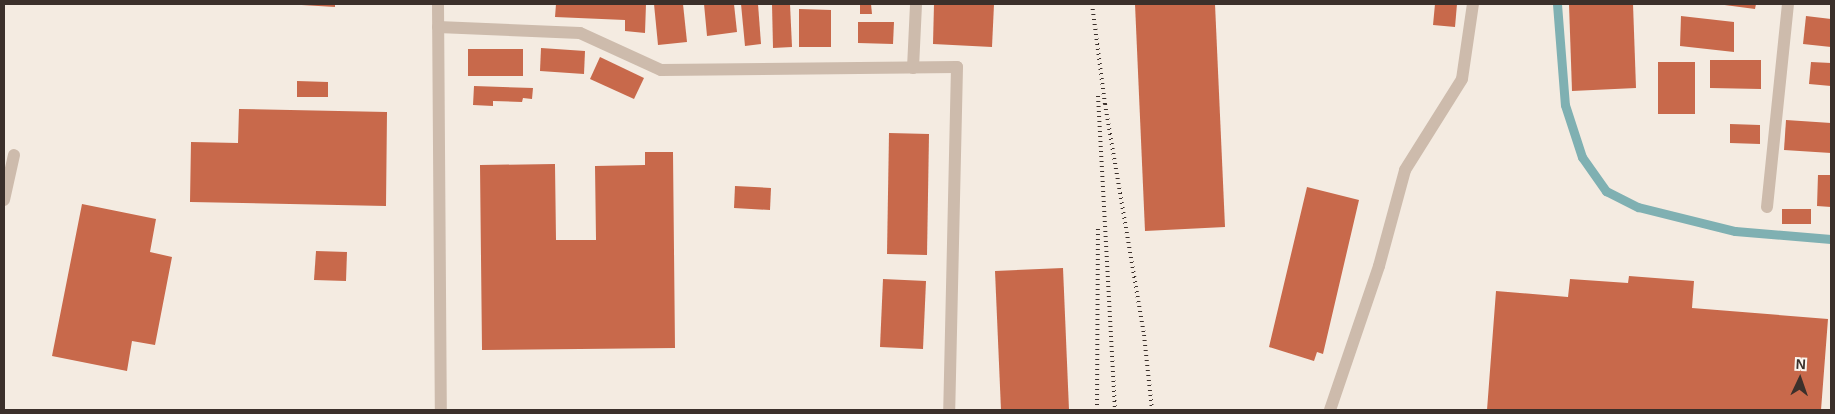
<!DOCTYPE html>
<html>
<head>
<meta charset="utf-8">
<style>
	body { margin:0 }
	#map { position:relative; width:1835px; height:414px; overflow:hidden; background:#f4ebe1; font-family:Arial,sans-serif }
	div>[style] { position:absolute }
	.stream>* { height:9px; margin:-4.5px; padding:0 4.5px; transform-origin:4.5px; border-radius:4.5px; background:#7fb0b2 }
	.building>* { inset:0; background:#c8694b }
	.minor>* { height:12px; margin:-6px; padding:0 6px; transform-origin:6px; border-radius:6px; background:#cdbbac }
	.rail>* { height:4px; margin-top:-2px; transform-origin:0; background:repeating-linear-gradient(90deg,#3b302b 0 1px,transparent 0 5px) }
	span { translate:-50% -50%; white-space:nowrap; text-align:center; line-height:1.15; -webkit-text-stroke:4px #fbf5ee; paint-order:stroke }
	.frame { position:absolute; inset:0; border:5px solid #3b302b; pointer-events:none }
	.north { position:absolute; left:1775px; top:354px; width:50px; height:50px; -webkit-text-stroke:4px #fbf5ee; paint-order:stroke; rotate:3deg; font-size:14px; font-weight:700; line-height:20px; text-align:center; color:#3b302b }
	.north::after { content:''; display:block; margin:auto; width:18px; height:22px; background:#3b302b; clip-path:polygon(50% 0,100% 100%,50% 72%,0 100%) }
</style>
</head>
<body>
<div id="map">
	<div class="stream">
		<div style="left:1557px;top:4px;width:101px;rotate:85.5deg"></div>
		<div style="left:1565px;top:105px;width:55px;rotate:71.9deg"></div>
		<div style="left:1582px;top:157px;width:42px;rotate:54.8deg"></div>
		<div style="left:1606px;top:191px;width:36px;rotate:27deg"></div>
		<div style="left:1638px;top:207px;width:100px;rotate:13.9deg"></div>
		<div style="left:1735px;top:231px;width:96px;rotate:4.8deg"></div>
	</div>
	<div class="building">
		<div style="clip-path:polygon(285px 4px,335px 4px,335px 7px)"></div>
		<div style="clip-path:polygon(556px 4px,646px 4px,645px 33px,625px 31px,625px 20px,555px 17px)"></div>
		<div style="clip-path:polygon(654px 4px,683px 4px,687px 42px,658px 45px)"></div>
		<div style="clip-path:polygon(704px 4px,734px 4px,737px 32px,707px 36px)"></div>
		<div style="clip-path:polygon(741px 4px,758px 4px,761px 44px,745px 46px)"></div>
		<div style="clip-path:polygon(772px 4px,790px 4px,792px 47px,773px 48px)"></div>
		<div style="clip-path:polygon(860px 4px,871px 4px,872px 14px,860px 14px)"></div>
		<div style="clip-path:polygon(934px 4px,994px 4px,992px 47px,933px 44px)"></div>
		<div style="clip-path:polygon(1135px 4px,1215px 4px,1225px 227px,1145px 231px)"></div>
		<div style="clip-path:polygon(1435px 4px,1457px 4px,1455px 27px,1433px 25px)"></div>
		<div style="clip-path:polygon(1569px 4px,1633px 4px,1636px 88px,1572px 91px)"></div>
		<div style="clip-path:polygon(1717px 4px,1756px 4px,1755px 9px)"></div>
		<div style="clip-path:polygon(799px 9px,831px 10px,831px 47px,799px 47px)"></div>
		<div style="clip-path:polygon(1681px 16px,1734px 22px,1734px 52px,1680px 46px)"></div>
		<div style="clip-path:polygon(1806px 16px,1831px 19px,1831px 47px,1803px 44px)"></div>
		<div style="clip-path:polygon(858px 22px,894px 22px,893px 44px,858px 43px)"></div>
		<div style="clip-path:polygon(541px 48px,585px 51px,584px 74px,540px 71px)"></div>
		<div style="clip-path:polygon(468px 49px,523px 49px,523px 76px,468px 76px)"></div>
		<div style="clip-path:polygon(600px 57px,644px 78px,634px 99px,590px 79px)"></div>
		<div style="clip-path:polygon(1710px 60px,1761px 60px,1761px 89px,1710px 88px)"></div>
		<div style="clip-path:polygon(1658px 62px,1695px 62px,1695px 114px,1658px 114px)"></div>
		<div style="clip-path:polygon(1811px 62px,1831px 63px,1831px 86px,1809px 84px)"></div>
		<div style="clip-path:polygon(297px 81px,328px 82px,328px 97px,297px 97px)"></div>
		<div style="clip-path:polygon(474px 86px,533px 88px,532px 99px,523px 98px,522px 102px,493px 101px,493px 106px,473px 105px)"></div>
		<div style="clip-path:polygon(239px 109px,387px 112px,386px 206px,190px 202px,191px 142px,238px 143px)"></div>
		<div style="clip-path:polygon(1786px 120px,1831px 123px,1831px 153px,1784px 150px)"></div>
		<div style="clip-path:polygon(1730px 124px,1760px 125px,1760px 144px,1730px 143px)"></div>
		<div style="clip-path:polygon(889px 133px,929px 134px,927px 255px,887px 254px)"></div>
		<div style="clip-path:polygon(645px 152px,673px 152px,675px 348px,482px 350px,480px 165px,555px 164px,556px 240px,596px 240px,595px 166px,645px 165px)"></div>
		<div style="clip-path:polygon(1818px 175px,1831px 175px,1831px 207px,1817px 206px)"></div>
		<div style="clip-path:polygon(735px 186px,771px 188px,770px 210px,734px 208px)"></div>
		<div style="clip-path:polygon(1307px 187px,1359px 200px,1323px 354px,1317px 352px,1314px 361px,1269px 347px)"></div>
		<div style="clip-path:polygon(82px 204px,156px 219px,150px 252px,172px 257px,155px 345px,132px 341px,127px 371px,52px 356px)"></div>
		<div style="clip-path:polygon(1782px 209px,1811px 209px,1811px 224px,1782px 224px)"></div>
		<div style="clip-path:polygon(316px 251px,347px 252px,346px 281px,314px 280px)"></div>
		<div style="clip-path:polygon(1063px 268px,1069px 410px,1001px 410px,995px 271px)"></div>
		<div style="clip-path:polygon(1629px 276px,1694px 281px,1692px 308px,1828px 319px,1821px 410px,1487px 410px,1496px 291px,1568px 297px,1570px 279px,1628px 283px)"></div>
		<div style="clip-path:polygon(883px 279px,926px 281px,923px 349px,880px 347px)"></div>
	</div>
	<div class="minor">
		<div style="left:438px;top:4px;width:406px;rotate:89.6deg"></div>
		<div style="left:438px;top:27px;width:142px;rotate:2.4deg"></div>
		<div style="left:580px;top:33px;width:89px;rotate:24.6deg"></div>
		<div style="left:661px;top:70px;width:296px;rotate:-0.6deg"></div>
		<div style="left:957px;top:67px;width:343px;rotate:91.3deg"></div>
		<div style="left:913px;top:68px;width:64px;rotate:-87.3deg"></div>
		<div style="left:4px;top:200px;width:46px;rotate:-77.5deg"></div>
		<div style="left:1767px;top:207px;width:204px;rotate:-84.1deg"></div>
		<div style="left:1330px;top:410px;width:152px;rotate:-71.2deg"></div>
		<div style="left:1379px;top:266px;width:99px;rotate:-74.8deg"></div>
		<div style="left:1405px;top:170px;width:107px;rotate:-57.9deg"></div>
		<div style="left:1462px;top:79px;width:76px;rotate:-81.7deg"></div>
	</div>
	<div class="rail">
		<div style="left:1092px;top:4px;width:101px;rotate:82.6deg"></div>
		<div style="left:1105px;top:104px;width:234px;rotate:80.4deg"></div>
		<div style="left:1144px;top:335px;width:75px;rotate:83.9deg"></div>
		<div style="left:1098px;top:96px;width:314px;rotate:86.9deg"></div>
		<div style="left:1097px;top:410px;width:185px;rotate:-89.7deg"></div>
	</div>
	<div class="frame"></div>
	<div class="north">N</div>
</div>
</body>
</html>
